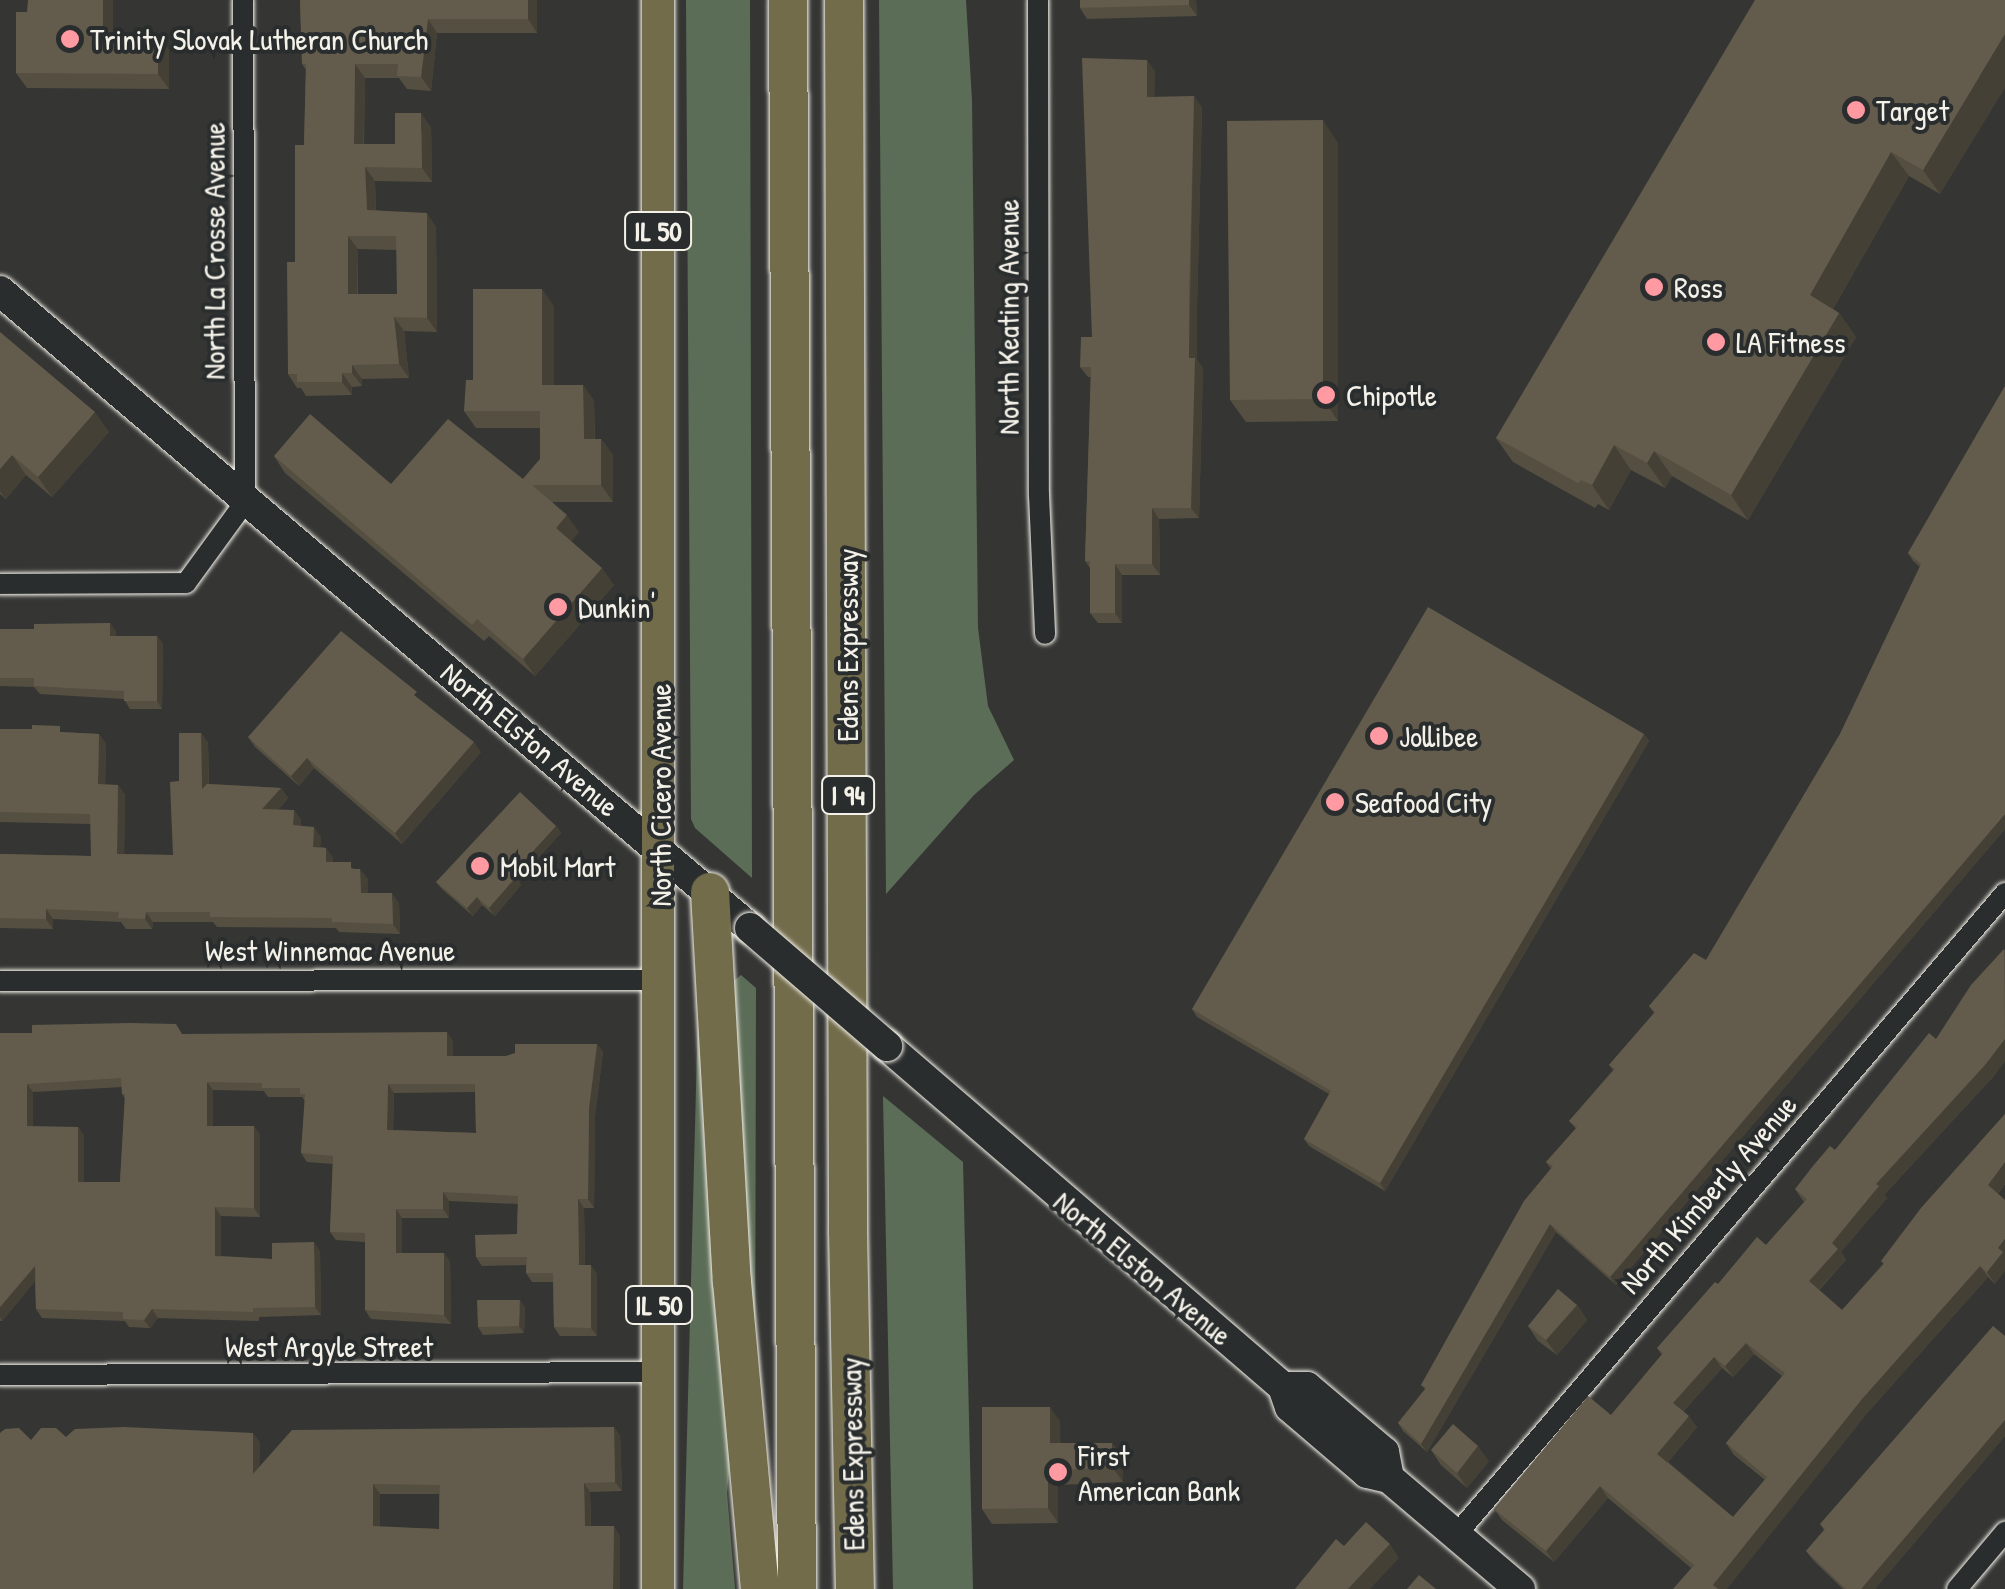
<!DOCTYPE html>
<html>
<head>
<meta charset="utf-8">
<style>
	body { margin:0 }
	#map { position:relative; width:2005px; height:1589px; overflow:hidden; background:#353634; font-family:"Patrick Hand",sans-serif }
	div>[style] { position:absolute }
	.green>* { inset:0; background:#5c6d57 }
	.roads { filter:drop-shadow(0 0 2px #f4f1e8) drop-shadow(0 0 2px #f4f1e8) }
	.minor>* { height:20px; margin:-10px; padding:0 10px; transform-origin:10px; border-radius:10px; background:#2a2d2e }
	.secondary>* { height:30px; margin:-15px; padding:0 15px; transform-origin:15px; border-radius:15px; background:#2a2d2e }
	.primary>* { height:32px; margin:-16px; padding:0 16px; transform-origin:16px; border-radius:16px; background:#726c4b }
	.motorway>* { height:38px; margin:-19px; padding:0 19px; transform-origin:19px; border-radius:19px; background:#726c4b }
	.bridges { filter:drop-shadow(0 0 2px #f4f1e8) drop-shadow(0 0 2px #f4f1e8) }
	.secondary-bridge>* { height:30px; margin:-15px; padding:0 15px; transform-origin:15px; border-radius:15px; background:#2a2d2e }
	.wall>* { inset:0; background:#554f41 }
	.shaded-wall>* { inset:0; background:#454035 }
	.building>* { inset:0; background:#635c4c }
	.dots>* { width:28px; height:28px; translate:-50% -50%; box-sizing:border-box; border:5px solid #2a2d2e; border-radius:50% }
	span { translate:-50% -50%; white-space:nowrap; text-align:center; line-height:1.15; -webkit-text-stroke:8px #2a2d2e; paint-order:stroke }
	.shield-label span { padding:2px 8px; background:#2a2d2e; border:2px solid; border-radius:8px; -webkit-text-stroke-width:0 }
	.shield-label { font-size:28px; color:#f4f1e8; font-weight:700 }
	.poi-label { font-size:30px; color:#f4f1e8 }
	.left { translate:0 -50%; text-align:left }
	.street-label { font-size:30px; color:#f4f1e8 }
</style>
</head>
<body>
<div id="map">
	<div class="green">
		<div style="clip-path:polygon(686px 0,750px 0,752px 878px,695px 828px,691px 819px)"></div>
		<div style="clip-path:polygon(879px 0,966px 0,972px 100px,978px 628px,988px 706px,1014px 760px,974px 795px,886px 894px)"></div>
		<div style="clip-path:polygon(699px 973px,730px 1460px,727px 1493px,735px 1589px,683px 1589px)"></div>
		<div style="clip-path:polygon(741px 975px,756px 988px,755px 1413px,731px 983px)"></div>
		<div style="clip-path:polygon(883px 1096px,963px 1162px,973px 1589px,893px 1589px)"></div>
	</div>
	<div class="roads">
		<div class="minor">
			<div style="left:1038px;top:0;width:495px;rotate:89.9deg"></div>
			<div style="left:1039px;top:495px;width:139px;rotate:87.5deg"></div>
			<div style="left:0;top:584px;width:186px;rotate:-0.3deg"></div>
			<div style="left:186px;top:583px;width:100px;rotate:-53.9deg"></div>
			<div style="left:245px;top:502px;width:502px;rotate:-90.23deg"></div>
			<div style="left:0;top:981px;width:660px;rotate:-0.09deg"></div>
			<div style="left:0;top:1375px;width:658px;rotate:-0.26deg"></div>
			<div style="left:1456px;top:1535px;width:845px;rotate:-49.46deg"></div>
			<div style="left:1957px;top:1589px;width:75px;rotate:-49.9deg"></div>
		</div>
		<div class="secondary">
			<div style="left:0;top:291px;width:984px;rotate:40.34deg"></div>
			<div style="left:887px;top:1046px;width:523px;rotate:40.73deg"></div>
			<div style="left:1283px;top:1387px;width:21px;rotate:71deg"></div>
			<div style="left:1290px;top:1407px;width:101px;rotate:40.6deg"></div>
			<div style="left:1367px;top:1473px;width:23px;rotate:13deg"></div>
			<div style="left:1389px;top:1478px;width:172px;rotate:40.3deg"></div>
			<div style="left:1283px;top:1387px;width:24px"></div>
			<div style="left:1307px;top:1387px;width:101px;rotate:40.2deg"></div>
			<div style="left:1384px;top:1452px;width:26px;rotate:79deg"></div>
		</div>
		<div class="primary">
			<div style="left:658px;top:1589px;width:1589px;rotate:-90deg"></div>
		</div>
		<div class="motorway">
			<div style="left:788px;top:0;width:1589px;rotate:89.68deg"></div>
			<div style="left:844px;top:0;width:1230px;rotate:89.81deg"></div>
			<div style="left:848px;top:1230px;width:359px;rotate:88.9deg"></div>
			<div style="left:710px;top:892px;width:391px;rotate:86.8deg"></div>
			<div style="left:732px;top:1282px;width:308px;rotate:84.8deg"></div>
		</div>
	</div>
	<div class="bridges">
		<div class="secondary-bridge">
			<div style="left:750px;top:928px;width:181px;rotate:40.7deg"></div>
		</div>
	</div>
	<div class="wall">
		<div style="clip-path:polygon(113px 0,113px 35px,158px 35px,169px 50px,169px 89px,27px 88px,16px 73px,27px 12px)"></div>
		<div style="clip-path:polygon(evenodd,300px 0,537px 0,537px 33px,437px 33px,431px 91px,407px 89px,399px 78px,365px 78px,364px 144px,395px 144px,431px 127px,432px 182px,375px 181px,376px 210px,436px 227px,437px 332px,404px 331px,409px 378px,362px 379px,362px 386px,352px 387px,352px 395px,306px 396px,301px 388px,297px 388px,288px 374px,304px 145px,306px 70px,302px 64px,300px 0,358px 249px,397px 250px,397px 294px,358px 294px,358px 249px)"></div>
		<div style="clip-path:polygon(1196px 0,1197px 16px,1087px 19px,1080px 8px)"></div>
		<div style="clip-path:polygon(2005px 0,1940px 194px,1909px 176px,1833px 309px,1839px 313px,1856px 337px,1748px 520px,1672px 476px,1665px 488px,1631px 470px,1609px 510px,1598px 504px,1595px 508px,1513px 462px,1496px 438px)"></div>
		<div style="clip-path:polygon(1155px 71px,1154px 97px,1202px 107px,1197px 308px,1197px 360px,1203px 368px,1199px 518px,1159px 519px,1160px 575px,1122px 575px,1122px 623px,1098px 623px,1090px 613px,1090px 568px,1085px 561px,1091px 377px,1088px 377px,1080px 367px,1092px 337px)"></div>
		<div style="clip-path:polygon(1338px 143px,1338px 421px,1246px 422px,1230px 400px)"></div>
		<div style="clip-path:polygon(554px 306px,554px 385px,583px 385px,594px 401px,595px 439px,601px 439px,613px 455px,613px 502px,552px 502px,579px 532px,571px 541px,614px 585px,535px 676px,489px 636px,484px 641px,285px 473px,274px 456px,391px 484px,523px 479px,540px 459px,540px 428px,476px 428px,464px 411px,473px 380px)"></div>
		<div style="clip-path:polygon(0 332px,109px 432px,52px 497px,26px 475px,6px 499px,0 494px)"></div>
		<div style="clip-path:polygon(2005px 386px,2005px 829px,1616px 1285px,1556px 1232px,1427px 1452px,1403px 1431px,1398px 1423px,1425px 1389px,1421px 1385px,1551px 1169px,1546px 1162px,1576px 1129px,1569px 1121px,1613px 1070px,1609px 1065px,1654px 1013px,1649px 1006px,1706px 960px,1840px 734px,1920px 567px,1913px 561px,1908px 553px)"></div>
		<div style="clip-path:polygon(0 629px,116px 631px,116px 636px,157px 636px,163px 644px,162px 709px,130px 709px,124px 699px,40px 694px,34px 687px,0 686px)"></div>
		<div style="clip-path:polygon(424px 703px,481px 752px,402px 844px,314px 768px,299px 786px,255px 747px,248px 737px)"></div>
		<div style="clip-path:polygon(0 729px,99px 734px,106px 744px,105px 785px,118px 785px,125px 795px,124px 854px,173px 855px,179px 781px,201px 733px,208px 743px,209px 784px,281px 788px,288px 798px,278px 810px,294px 810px,301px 820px,301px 826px,321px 837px,320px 847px,326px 848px,333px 858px,333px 862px,355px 869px,368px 879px,368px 893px,399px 903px,400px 934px,339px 932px,336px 928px,217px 927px,213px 922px,153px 922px,152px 929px,126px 929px,121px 922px,53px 919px,53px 929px,0 928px,0 854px,91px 856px,91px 824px,0 822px)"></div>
		<div style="clip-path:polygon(1644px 734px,1649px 741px,1385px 1191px,1309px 1146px,1304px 1139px,1329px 1094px,1197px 1017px,1192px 1009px)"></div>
		<div style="clip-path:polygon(556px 826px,561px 833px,518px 880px,521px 885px,495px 916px,482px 905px,473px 916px,442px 889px,436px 882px)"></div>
		<div style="clip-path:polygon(evenodd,2005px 949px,2005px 1061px,1993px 1077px,1884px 1195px,1887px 1198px,1841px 1252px,1846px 1260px,1819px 1290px,1842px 1310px,1883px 1264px,2005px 1114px,2005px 1184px,1998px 1194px,1995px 1284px,1988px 1277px,1870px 1410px,1691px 1568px,1608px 1498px,1554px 1562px,1502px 1520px,1494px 1509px,1611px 1415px,1662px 1355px,1657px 1348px,1718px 1284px,1766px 1245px,1804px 1202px,1795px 1189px,1835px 1150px,1936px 1039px,2005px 949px,1754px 1354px,1782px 1376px,1726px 1443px,1734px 1455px,1765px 1480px,1733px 1517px,1668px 1462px,1697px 1427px,1683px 1412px,1722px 1368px,1733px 1377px,1754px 1354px)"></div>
		<div style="clip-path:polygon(evenodd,0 1033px,183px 1034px,453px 1041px,453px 1056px,506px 1056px,597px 1044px,603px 1052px,595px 1116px,594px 1208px,584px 1208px,585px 1265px,597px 1274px,597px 1336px,560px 1336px,554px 1327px,553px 1282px,532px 1282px,526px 1273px,526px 1265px,482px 1266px,476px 1257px,517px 1234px,518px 1204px,449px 1201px,449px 1218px,402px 1218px,402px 1253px,450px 1261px,451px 1324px,371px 1319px,365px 1310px,365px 1242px,336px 1240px,330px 1232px,333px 1164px,307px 1162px,301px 1153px,305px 1101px,302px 1097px,268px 1097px,264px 1091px,213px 1090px,213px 1126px,260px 1134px,260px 1217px,221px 1216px,221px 1256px,272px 1259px,320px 1251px,321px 1315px,259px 1317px,259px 1321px,158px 1318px,150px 1328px,129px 1327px,125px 1321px,42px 1318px,36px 1309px,35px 1281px,2px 1321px,0 1321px,0 1033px,122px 1087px,122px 1094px,125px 1099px,120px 1182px,84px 1182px,84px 1136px,78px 1127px,33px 1127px,33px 1092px,122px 1087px,0 1033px,475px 1092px,476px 1133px,393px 1130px,394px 1093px,475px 1092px)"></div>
		<div style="clip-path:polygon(1577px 1305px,1587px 1320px,1557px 1355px,1538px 1341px,1528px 1326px)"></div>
		<div style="clip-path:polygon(525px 1307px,524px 1333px,483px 1335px,478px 1327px)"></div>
		<div style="clip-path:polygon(1060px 1421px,1060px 1443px,1112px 1443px,1123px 1458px,1123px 1482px,1058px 1485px,1058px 1523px,992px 1524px,982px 1509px)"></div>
		<div style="clip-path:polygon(evenodd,614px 1427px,620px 1436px,622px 1491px,590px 1492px,591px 1526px,620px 1536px,620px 1589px,31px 1440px,66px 1437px,260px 1442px,259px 1467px,614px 1427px,380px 1494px,439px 1494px,439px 1529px,380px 1527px,380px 1494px)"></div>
		<div style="clip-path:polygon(2005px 1436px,1875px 1589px,1843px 1589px,1813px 1560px,1806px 1551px,1824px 1530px,1820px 1524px)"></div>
		<div style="clip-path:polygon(1431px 1450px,1489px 1461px,1467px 1488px,1441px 1465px)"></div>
	</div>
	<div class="shaded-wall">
		<div style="clip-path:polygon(103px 0,113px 0,113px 50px,103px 35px)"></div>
		<div style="clip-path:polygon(528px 0,537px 0,537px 33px,528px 19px)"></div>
		<div style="clip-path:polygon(1189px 0,1196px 0,1197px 16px,1189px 5px)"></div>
		<div style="clip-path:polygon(428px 19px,437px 33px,431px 91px,421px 77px)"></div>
		<div style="clip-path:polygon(2005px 34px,2005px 88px,1940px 194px,1923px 170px)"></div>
		<div style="clip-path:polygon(158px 35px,169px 50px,169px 89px,158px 74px)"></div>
		<div style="clip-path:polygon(1147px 60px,1155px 71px,1154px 107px,1147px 97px)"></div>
		<div style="clip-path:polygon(355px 64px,365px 78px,363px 158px,354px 144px)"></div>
		<div style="clip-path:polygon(1194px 96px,1202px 107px,1197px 308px,1197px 360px,1203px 368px,1199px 518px,1191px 508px,1189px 358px)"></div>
		<div style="clip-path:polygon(421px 113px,431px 127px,432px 182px,422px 168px)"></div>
		<div style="clip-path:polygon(1323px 120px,1338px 143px,1338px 421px,1323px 399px)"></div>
		<div style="clip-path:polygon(1891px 152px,1909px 176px,1827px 319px,1810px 295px)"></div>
		<div style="clip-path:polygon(365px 167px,375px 181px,376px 223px,367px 210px)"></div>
		<div style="clip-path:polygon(427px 213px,436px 227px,437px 332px,427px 318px)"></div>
		<div style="clip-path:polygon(348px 236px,358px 249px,357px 307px,348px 294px)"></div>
		<div style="clip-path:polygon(542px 289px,554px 306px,554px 402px,542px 385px)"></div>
		<div style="clip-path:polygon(1839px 313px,1856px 337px,1748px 520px,1731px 495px)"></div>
		<div style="clip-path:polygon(394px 317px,404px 331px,409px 378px,399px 364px)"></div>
		<div style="clip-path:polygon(352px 365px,362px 379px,362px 386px,352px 373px)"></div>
		<div style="clip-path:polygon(342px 373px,352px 387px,352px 395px,342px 382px)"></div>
		<div style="clip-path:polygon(583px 385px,594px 401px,595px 455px,584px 439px)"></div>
		<div style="clip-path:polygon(95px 412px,109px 432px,52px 497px,38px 477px)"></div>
		<div style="clip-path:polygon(601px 439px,613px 455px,613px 502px,601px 485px)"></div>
		<div style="clip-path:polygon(1614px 445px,1631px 470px,1609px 510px,1592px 485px)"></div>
		<div style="clip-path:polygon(1654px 451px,1672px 476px,1665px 488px,1647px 463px)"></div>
		<div style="clip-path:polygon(12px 455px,26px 475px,6px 499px,0 491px,0 469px)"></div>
		<div style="clip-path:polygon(1152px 508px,1159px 519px,1160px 575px,1152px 564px)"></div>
		<div style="clip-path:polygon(567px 515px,579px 532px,568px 545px,556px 528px)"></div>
		<div style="clip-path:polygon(1115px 564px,1122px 575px,1122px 623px,1115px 613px)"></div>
		<div style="clip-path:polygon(602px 568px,614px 585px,535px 676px,523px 659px)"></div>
		<div style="clip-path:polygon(110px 623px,116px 631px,116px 644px,110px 636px)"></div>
		<div style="clip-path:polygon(157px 636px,163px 644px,162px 709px,157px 701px)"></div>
		<div style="clip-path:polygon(201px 733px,208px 743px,209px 799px,202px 789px)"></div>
		<div style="clip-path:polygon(99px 734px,106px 744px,105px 794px,98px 784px)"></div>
		<div style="clip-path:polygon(1644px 734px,1649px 741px,1385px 1191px,1380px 1183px)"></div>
		<div style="clip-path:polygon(474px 742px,481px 752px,402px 844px,395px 833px)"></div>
		<div style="clip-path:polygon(307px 758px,314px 768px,299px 786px,291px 776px)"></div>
		<div style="clip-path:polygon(118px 785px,125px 795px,124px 865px,117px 854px)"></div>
		<div style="clip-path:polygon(281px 788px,288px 798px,269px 820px,262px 809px)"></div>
		<div style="clip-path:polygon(294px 810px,301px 820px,301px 835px,293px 825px)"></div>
		<div style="clip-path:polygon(2005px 814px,2005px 829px,1616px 1285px,1610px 1277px)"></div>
		<div style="clip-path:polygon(556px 826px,561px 833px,518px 880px,521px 885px,495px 916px,489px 908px,512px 874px)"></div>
		<div style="clip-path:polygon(314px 827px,321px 837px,320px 857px,313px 847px)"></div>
		<div style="clip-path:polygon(326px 848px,333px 858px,333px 872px,326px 862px)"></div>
		<div style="clip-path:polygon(360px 869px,368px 879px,368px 903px,361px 893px)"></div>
		<div style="clip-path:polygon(392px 893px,399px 903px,400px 934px,393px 924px)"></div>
		<div style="clip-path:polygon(477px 897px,482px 905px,473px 916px,467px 908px)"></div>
		<div style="clip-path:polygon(46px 909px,53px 919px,53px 929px,46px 919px)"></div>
		<div style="clip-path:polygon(146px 912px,153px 922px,152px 929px,145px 919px)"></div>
		<div style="clip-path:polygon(447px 1032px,453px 1041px,453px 1065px,447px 1056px)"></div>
		<div style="clip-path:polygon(2005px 1039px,2005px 1061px,1993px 1077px,1884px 1195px,1887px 1198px,1841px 1252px,1846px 1260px,1816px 1292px,1809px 1281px,1832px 1243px,1876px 1184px)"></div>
		<div style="clip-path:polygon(597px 1044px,603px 1052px,595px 1116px,594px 1208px,588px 1199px,589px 1108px)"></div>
		<div style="clip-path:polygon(207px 1082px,213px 1090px,213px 1134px,207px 1126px)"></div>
		<div style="clip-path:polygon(27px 1084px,33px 1092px,33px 1135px,27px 1126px)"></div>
		<div style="clip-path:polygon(388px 1084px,394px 1093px,393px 1139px,387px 1130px)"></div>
		<div style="clip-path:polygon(254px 1126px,260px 1134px,260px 1217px,254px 1208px)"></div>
		<div style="clip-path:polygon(78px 1127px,84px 1136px,84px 1191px,78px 1182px)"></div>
		<div style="clip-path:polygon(2005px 1162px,2005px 1184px,1996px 1196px,1988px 1185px)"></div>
		<div style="clip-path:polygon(443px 1192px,449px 1201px,449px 1218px,443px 1209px)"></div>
		<div style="clip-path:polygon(578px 1199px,584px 1208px,585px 1273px,579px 1265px)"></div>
		<div style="clip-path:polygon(215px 1207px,221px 1216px,221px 1264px,215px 1256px)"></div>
		<div style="clip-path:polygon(396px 1209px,402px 1218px,402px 1261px,396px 1253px)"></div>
		<div style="clip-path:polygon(1550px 1224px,1556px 1232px,1427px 1452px,1421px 1444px)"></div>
		<div style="clip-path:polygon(2005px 1239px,2005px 1271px,1995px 1284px,1987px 1272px,1998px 1248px)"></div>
		<div style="clip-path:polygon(314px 1242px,320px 1251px,321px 1315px,315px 1307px)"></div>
		<div style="clip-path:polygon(444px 1253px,450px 1261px,451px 1324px,444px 1315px)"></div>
		<div style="clip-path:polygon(591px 1265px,597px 1274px,597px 1336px,591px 1328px)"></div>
		<div style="clip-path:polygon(35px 1266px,41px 1274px,2px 1321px,0 1317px,0 1307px)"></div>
		<div style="clip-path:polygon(1980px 1266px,1988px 1277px,1870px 1410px,1727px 1589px,1716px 1589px,1713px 1585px,1862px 1399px)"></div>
		<div style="clip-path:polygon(520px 1300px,525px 1307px,524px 1333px,519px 1326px)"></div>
		<div style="clip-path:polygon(1577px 1305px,1587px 1320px,1557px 1355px,1546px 1340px)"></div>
		<div style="clip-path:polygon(152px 1309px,158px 1318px,150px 1328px,144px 1320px)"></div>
		<div style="clip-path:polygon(1746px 1343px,1754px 1354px,1733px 1377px,1725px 1366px)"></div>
		<div style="clip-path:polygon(1714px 1357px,1722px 1368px,1681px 1414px,1673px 1403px)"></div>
		<div style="clip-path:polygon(1050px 1407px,1060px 1421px,1061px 1458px,1050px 1443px)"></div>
		<div style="clip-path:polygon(1689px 1416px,1697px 1427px,1665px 1465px,1657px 1454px)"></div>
		<div style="clip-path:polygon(2005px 1420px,2005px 1436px,1875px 1589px,1861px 1589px)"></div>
		<div style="clip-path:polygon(614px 1427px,620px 1436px,622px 1491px,615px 1482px)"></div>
		<div style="clip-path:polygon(253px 1433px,260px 1442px,259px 1484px,253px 1474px)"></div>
		<div style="clip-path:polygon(1112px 1443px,1123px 1458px,1123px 1482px,1112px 1467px)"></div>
		<div style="clip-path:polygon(1478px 1446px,1489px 1461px,1467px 1488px,1457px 1473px)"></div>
		<div style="clip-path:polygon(1048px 1471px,1058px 1485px,1058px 1523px,1048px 1508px)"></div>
		<div style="clip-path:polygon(584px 1483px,590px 1492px,591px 1535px,585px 1526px)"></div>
		<div style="clip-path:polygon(373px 1484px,380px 1494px,380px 1536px,373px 1526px)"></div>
		<div style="clip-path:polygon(1600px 1486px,1608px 1498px,1554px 1562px,1546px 1551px)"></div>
		<div style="clip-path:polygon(614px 1526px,620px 1536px,620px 1589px,613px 1589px)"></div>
		<div style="clip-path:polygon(1390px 1544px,1399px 1558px,1370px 1589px,1348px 1589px)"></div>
	</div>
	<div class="building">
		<div style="clip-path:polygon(28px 0,103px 0,103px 35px,158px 35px,158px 74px,16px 73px,16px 12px,27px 12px)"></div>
		<div style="clip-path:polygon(evenodd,300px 0,528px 0,528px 19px,428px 19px,421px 77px,397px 76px,398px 64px,355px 64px,354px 144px,395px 144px,395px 113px,421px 113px,422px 168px,365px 167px,367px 210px,427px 213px,427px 318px,394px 317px,399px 364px,352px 365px,352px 373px,342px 373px,342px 382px,297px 382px,297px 374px,288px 374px,287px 262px,295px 262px,295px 145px,304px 145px,306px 64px,302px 64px,300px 0,348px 236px,396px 236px,397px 294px,348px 294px,348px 236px)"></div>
		<div style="clip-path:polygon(1080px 0,1189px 0,1189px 5px,1080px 8px)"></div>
		<div style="clip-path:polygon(1755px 0,2005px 0,2005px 34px,1923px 170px,1891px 152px,1810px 295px,1839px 313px,1731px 495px,1654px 451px,1647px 463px,1614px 445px,1592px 485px,1581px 480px,1578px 483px,1496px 438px)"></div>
		<div style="clip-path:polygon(1082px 58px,1147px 60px,1147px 97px,1194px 96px,1189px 297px,1189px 358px,1195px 358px,1191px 508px,1152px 508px,1152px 564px,1115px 564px,1115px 613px,1090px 613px,1090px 561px,1085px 561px,1091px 367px,1080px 367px,1081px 337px,1092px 337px)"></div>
		<div style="clip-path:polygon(1323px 120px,1323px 399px,1230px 400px,1227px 121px)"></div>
		<div style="clip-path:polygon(473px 289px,542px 289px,542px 385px,583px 385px,584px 439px,601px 439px,601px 485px,532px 485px,567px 515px,556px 528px,602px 568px,523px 659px,477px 619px,472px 625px,274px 456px,310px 414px,391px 484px,448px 419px,523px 479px,540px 459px,540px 411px,464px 411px,466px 380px,473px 380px)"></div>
		<div style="clip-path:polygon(0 332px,95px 412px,38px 477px,12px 455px,0 469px)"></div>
		<div style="clip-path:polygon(2005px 386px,2005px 814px,1610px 1277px,1550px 1224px,1421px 1444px,1398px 1423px,1426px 1388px,1421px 1385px,1524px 1201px,1553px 1166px,1546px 1162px,1577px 1127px,1569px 1121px,1615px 1069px,1609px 1065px,1655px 1012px,1649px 1006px,1694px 953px,1706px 960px,1840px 734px,1921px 564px,1908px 553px)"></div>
		<div style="clip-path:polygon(1428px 607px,1644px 734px,1380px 1183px,1304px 1139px,1331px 1091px,1192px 1009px)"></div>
		<div style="clip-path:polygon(110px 623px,110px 636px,157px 636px,157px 701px,124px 701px,124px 691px,34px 686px,34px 678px,0 678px,0 629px,34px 629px,34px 624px)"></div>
		<div style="clip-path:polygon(341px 631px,417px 692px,414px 695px,474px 742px,395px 833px,307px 758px,291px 776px,248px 737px)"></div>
		<div style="clip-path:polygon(32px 725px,60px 726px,60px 732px,99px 734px,98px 784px,118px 785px,117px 854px,173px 855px,170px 782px,179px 781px,179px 733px,201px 733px,202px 789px,207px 784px,281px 788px,262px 809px,294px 810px,293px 825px,314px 827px,313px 847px,326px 848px,326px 862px,351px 862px,351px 869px,360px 869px,361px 893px,392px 893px,393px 924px,332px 922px,332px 918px,210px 917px,210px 912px,146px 912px,145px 919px,118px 918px,119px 912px,46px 909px,46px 919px,0 918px,0 854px,91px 856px,90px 814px,0 812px,0 729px,32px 729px)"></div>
		<div style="clip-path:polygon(520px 792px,556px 826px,512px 874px,516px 877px,489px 908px,477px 897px,467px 908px,436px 882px)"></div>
		<div style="clip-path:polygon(evenodd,2004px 949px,2005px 1039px,1985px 1065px,1876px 1184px,1879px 1186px,1832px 1243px,1838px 1249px,1809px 1281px,1842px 1310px,1884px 1264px,1881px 1261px,1921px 1208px,2005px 1114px,2005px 1162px,1988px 1185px,2005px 1200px,2005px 1239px,1998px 1248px,2003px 1252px,1987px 1272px,1980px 1266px,1862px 1399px,1713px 1585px,1718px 1589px,1673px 1589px,1694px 1565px,1600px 1486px,1546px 1551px,1494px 1509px,1588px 1396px,1611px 1415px,1663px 1353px,1657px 1348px,1715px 1282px,1718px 1284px,1757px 1237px,1766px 1245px,1807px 1199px,1795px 1189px,1813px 1166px,1830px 1146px,1835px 1150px,1929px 1033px,1936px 1039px,1971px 985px,2004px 949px,1746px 1343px,1785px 1373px,1726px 1443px,1767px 1477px,1733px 1517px,1657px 1454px,1689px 1416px,1673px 1403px,1714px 1357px,1725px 1366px,1746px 1343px)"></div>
		<div style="clip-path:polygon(evenodd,130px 1023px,176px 1024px,182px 1034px,447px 1032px,447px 1056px,506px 1056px,515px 1053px,515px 1044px,597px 1044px,589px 1108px,588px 1199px,578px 1199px,579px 1265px,591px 1265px,591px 1328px,554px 1327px,553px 1273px,526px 1273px,527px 1257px,476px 1257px,475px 1235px,517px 1234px,518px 1196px,443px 1192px,443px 1209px,396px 1209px,396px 1253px,444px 1253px,444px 1315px,365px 1310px,365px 1233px,330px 1232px,333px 1156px,301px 1153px,305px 1094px,300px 1094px,300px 1088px,262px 1088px,262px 1083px,207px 1082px,207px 1126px,254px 1126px,254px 1208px,215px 1207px,215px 1256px,272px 1259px,272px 1243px,314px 1242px,315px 1307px,253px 1308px,253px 1312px,152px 1309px,144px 1320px,123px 1319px,123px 1312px,36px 1309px,35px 1266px,0 1307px,0 1033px,32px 1033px,32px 1025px,130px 1023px,121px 1078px,122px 1094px,125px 1094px,120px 1182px,78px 1182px,78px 1127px,27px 1126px,27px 1084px,121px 1078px,130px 1023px,388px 1084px,475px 1084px,476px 1133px,387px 1130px,388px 1084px)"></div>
		<div style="clip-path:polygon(1558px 1289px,1577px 1305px,1546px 1340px,1528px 1326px)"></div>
		<div style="clip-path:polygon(477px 1300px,520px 1300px,519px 1326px,478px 1327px)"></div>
		<div style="clip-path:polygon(1993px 1326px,2005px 1336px,2005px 1420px,1861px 1589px,1846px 1589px,1806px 1551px,1825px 1529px,1820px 1524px)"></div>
		<div style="clip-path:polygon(982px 1407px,1050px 1407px,1050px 1443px,1112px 1443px,1112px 1467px,1048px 1471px,1048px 1508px,982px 1509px)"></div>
		<div style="clip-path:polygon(1453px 1424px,1478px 1446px,1457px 1473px,1431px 1450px)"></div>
		<div style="clip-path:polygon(evenodd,124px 1427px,253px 1433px,253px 1474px,292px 1430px,614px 1427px,615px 1482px,584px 1483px,585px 1526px,614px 1526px,613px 1589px,0 1589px,0 1433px,5px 1429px,19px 1428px,31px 1440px,41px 1428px,56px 1428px,66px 1437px,75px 1429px,124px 1427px,373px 1484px,440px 1485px,439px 1529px,373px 1526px,373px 1484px)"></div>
		<div style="clip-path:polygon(1366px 1522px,1390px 1544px,1348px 1589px,1295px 1589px,1336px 1539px,1344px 1546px)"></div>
		<div style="clip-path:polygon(1419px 1575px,1436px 1589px,1407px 1589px)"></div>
	</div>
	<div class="dots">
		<div style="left:70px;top:39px;background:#ff9aa2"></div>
		<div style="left:1856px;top:110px;background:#ff9aa2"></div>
		<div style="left:1654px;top:287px;background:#ff9aa2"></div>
		<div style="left:1716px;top:342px;background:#ff9aa2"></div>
		<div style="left:1326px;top:395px;background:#ff9aa2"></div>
		<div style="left:558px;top:607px;background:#ff9aa2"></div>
		<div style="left:1379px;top:736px;background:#ff9aa2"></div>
		<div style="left:1335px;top:802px;background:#ff9aa2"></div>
		<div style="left:480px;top:866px;background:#ff9aa2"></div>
		<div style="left:1058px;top:1472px;background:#ff9aa2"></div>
	</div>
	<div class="shield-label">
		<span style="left:658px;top:231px">IL 50</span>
		<span style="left:848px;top:795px">I 94</span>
		<span style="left:659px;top:1305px">IL 50</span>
	</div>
	<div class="poi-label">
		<span class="left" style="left:90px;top:39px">Trinity Slovak Lutheran Church</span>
		<span class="left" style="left:1876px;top:110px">Target</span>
		<span class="left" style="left:1674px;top:287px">Ross</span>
		<span class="left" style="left:1736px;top:342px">LA Fitness</span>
		<span class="left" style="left:1346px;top:395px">Chipotle</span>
		<span class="left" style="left:578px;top:607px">Dunkin'</span>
		<span class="left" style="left:1399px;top:736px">Jollibee</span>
		<span class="left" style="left:1355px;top:802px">Seafood City</span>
		<span class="left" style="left:500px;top:866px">Mobil Mart</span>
		<span class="left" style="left:1078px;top:1472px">First<br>American Bank</span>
	</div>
	<div class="street-label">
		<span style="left:214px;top:251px;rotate:-90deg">North La Crosse Avenue</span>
		<span style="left:1008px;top:317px;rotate:-90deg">North Keating Avenue</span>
		<span style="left:847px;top:645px;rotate:-90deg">Edens Expressway</span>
		<span style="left:530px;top:739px;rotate:40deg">North Elston Avenue</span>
		<span style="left:660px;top:795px;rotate:-90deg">North Cicero Avenue</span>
		<span style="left:330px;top:950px">West Winnemac Avenue</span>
		<span style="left:1708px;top:1194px;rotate:-49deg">North Kimberly Avenue</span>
		<span style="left:1143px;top:1268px;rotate:40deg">North Elston Avenue</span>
		<span style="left:329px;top:1346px">West Argyle Street</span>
		<span style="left:852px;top:1454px;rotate:-91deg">Edens Expressway</span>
	</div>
</div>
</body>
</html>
